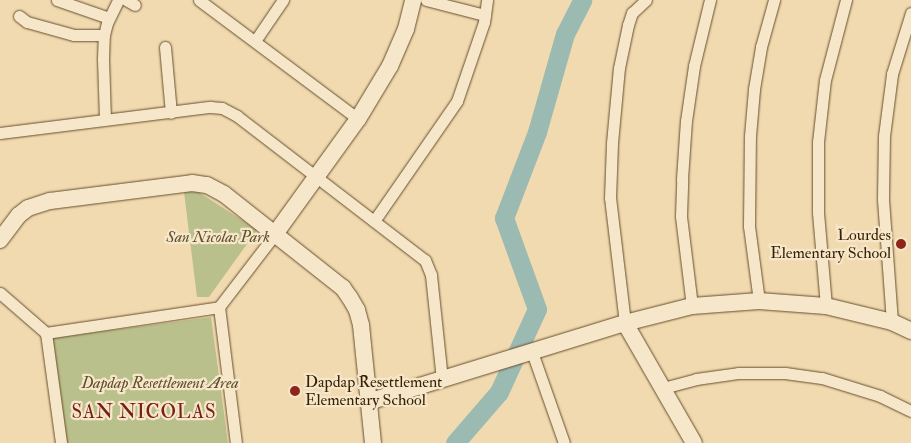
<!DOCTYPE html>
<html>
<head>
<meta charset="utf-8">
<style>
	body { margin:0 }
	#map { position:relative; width:911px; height:443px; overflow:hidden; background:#f1daaf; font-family:"IM FELL Double Pica",serif }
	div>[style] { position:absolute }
	.green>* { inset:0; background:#bac08b }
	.river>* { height:19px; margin:-9.5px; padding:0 9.5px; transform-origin:9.5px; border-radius:9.5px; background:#9bbab1 }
	.roads { filter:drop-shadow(0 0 1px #664e2c) drop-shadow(0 0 1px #664e2c) }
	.street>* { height:11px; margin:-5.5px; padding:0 5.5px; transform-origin:5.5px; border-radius:5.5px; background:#f6e7cb }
	.secondary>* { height:16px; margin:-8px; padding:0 8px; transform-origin:8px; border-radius:8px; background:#f6e7cb }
	.dots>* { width:14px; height:14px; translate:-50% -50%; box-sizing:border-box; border:2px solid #f6e7cb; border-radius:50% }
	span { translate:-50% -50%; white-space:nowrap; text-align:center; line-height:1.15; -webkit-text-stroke:4.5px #f6e7cb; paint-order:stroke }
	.poi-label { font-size:16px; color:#381f01 }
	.right { translate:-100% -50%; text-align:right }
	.left { translate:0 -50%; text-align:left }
	.park-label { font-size:16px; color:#5f4f2a; font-style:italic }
	.quarter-label { font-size:19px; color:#7a1f14; letter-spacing:1px }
</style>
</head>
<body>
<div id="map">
	<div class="green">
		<div style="clip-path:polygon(197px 191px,257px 230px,209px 297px,197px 297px,184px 192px)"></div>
		<div style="clip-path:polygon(211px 317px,228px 443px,67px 443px,53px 338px)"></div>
	</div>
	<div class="river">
		<div style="left:455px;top:443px;width:67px;rotate:-49.2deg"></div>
		<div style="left:499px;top:392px;width:91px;rotate:-65.4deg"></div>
		<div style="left:537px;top:309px;width:97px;rotate:-109.9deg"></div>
		<div style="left:504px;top:218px;width:92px;rotate:-69deg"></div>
		<div style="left:537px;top:132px;width:102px;rotate:-74.1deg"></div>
		<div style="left:565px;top:34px;width:38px;rotate:-63deg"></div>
	</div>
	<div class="roads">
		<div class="street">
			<div style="left:57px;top:0;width:55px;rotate:19.1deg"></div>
			<div style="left:126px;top:0;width:10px;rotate:29deg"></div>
			<div style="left:199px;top:0;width:199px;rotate:36.8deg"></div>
			<div style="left:426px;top:0;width:61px;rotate:14.3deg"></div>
			<div style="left:19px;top:16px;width:10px;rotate:37deg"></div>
			<div style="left:27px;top:22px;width:49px;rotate:15.5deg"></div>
			<div style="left:74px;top:35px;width:30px"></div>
			<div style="left:255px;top:41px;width:50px;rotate:-55.7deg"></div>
			<div style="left:165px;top:47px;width:66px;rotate:84.8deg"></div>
			<div style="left:105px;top:119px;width:60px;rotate:-91.9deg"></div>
			<div style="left:103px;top:59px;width:24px;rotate:-88deg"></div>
			<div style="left:104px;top:35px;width:12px;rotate:-76deg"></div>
			<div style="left:107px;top:23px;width:25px;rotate:-64deg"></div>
			<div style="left:0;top:133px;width:212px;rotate:-7.1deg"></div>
			<div style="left:210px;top:107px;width:12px;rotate:5deg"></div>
			<div style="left:222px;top:108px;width:17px;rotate:28deg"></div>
			<div style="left:237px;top:116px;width:237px;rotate:37.5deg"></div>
			<div style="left:425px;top:260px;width:16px;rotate:68deg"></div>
			<div style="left:431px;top:275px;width:106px;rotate:84deg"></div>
			<div style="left:374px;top:221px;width:146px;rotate:-55.3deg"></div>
			<div style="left:457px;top:101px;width:83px;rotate:-71.1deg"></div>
			<div style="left:484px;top:22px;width:22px;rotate:-82deg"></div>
			<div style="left:0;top:293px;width:61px;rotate:41deg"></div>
			<div style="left:46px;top:333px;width:111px;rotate:82.2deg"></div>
			<div style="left:759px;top:301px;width:76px;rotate:-97.6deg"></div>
			<div style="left:749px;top:226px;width:90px;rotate:-89.4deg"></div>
			<div style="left:750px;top:136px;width:47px;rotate:-85.1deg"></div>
			<div style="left:754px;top:89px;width:43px;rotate:-80.5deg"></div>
			<div style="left:761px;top:47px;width:49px;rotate:-74.5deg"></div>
			<div style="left:692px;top:306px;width:91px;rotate:-97deg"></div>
			<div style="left:681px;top:216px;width:37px;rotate:-88deg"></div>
			<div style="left:682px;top:179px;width:58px;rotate:-86.1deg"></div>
			<div style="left:686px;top:121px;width:56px;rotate:-81.7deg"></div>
			<div style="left:694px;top:66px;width:68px;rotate:-76.4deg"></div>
			<div style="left:826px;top:306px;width:94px;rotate:-94.9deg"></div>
			<div style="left:818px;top:212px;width:70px;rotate:-90deg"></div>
			<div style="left:818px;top:142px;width:62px;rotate:-83.6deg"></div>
			<div style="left:825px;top:80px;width:83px;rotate:-75.3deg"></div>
			<div style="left:219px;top:307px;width:92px;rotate:-52.5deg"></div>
			<div style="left:892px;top:322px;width:123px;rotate:-94.2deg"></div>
			<div style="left:883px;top:199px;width:63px;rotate:-89.1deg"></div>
			<div style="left:884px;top:136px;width:63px;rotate:-82.6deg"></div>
			<div style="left:892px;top:74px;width:64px;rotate:-72.7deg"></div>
			<div style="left:625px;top:323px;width:126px;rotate:-96.8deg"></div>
			<div style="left:610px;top:198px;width:55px;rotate:-87.9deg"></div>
			<div style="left:612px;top:143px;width:75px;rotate:-84.7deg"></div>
			<div style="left:619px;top:68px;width:44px;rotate:-78.2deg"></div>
			<div style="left:628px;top:25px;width:13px;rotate:-72deg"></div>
			<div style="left:632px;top:13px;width:19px;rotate:-43deg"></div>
			<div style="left:46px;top:333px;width:175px;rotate:-8.5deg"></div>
			<div style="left:219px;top:307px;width:137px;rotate:82.9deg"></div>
			<div style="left:532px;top:352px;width:96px;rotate:70.6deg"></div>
			<div style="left:663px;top:388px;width:34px;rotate:-15deg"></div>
			<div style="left:696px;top:379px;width:42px;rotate:-8.1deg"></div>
			<div style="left:738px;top:373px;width:47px"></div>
			<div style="left:785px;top:373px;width:37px;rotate:8deg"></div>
			<div style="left:822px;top:378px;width:61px;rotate:17.2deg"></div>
			<div style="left:880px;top:396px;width:34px;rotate:26deg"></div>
		</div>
		<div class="secondary">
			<div style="left:275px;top:234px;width:142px;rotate:-54.2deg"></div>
			<div style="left:358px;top:119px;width:62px;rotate:-58.9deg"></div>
			<div style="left:390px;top:66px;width:40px;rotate:-66.6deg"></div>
			<div style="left:406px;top:29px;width:30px;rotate:-76deg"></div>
			<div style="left:0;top:240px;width:31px;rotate:-53deg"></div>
			<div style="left:19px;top:215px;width:11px;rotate:-38deg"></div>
			<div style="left:28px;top:208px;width:23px;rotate:-18deg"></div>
			<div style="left:50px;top:201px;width:143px;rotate:-7.2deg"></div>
			<div style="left:192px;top:183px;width:15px;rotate:8deg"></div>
			<div style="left:207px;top:185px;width:19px;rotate:28deg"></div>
			<div style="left:224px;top:194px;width:152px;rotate:38.3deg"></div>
			<div style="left:343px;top:288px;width:12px;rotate:55deg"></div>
			<div style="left:350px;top:298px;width:14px;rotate:60deg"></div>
			<div style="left:357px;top:310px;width:16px;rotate:75deg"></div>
			<div style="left:361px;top:325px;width:119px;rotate:84.2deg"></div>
			<div style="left:625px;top:323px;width:138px;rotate:60.1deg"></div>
			<div style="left:368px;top:402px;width:269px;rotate:-17.1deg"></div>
			<div style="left:625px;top:323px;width:69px;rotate:-14.2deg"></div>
			<div style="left:692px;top:306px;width:67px;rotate:-4.3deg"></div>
			<div style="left:759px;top:301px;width:67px;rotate:4.3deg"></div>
			<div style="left:826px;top:306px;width:68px;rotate:13.6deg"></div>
			<div style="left:892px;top:322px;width:21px;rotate:25deg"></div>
		</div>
	</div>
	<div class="dots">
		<div style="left:901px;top:244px;background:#8f2418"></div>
		<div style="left:295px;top:391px;background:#8f2418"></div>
	</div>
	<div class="poi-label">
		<span class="right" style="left:891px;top:244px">Lourdes<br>Elementary School</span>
		<span class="left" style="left:305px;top:391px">Dapdap Resettlement<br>Elementary School</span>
	</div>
	<div class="park-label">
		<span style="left:218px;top:237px">San Nicolas Park</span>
		<span style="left:160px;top:383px">Dapdap Resettlement Area</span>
	</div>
	<div class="quarter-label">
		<span style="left:144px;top:413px">SAN NICOLAS</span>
	</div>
</div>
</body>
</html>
